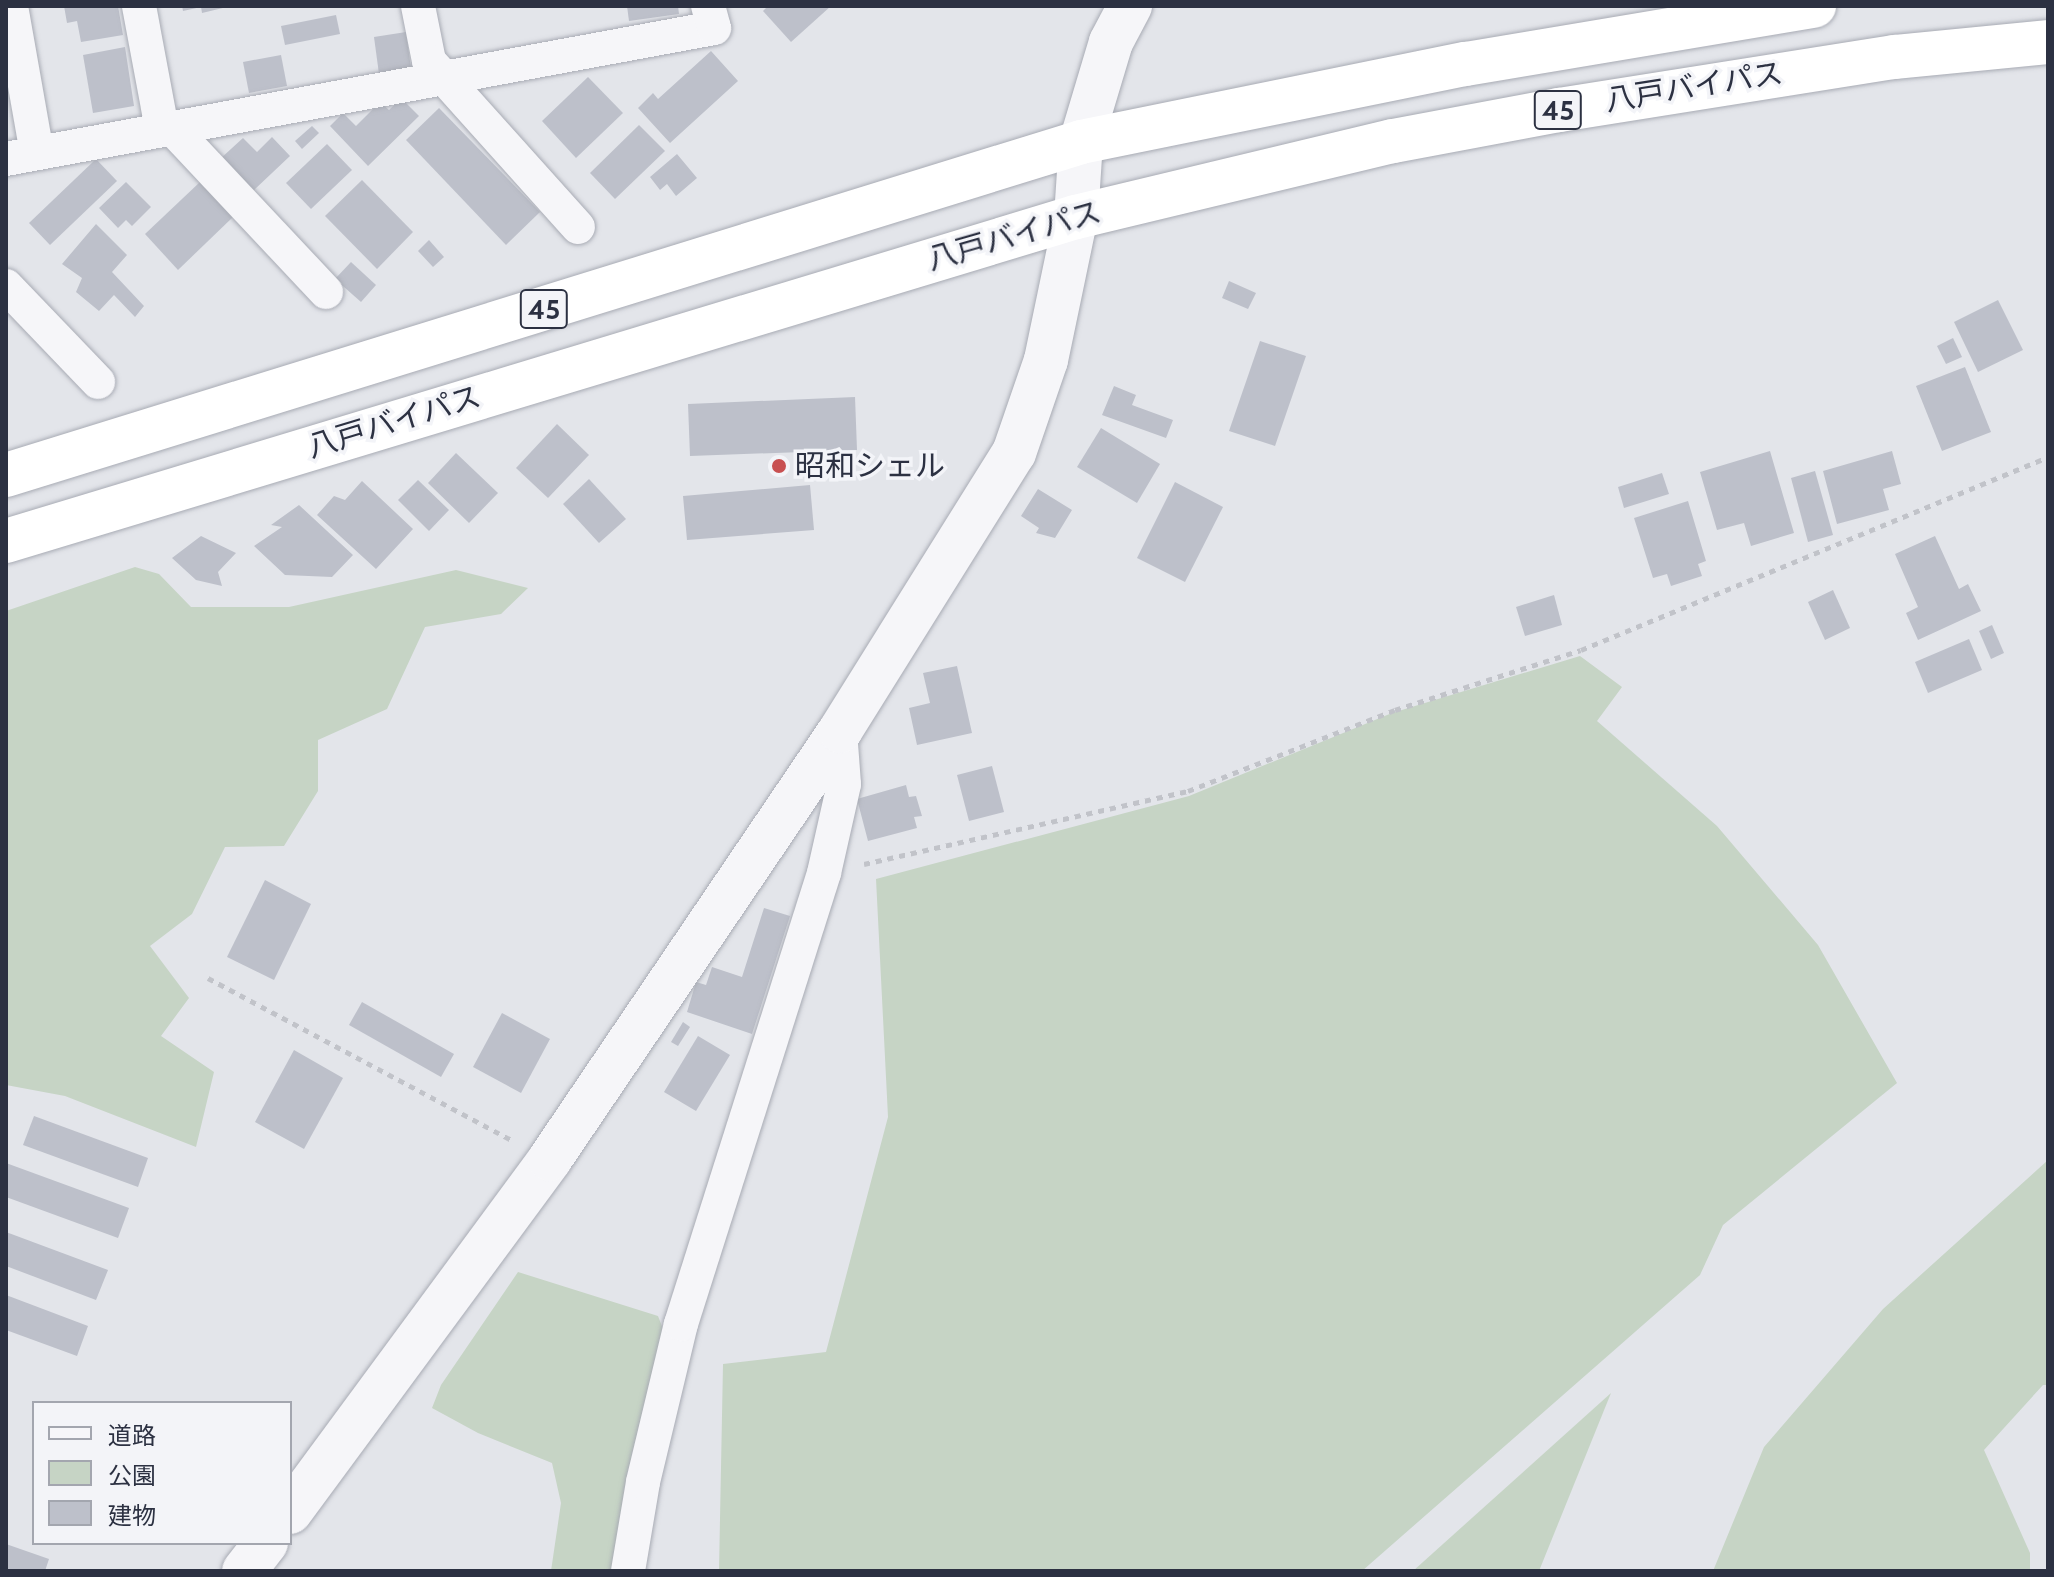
<!DOCTYPE html>
<html>
<head>
<meta charset="utf-8">
<style>
	body { margin:0 }
	#map { position:relative; width:2054px; height:1577px; overflow:hidden; background:#e3e5ea; font-family:Cabin,"Noto Sans JP",sans-serif }
	div>[style] { position:absolute }
	.green>* { inset:0; background:#c6d4c5 }
	.building>* { inset:0; background:#bdc0ca }
	.path>* { height:5px; margin-top:-2.5px; transform-origin:0; background:repeating-linear-gradient(90deg,#c1c3c9 0 6px,transparent 0 12px) }
	.roads { filter:drop-shadow(0 0 2px #a8abb4) drop-shadow(0 0 2px #a8abb4) }
	.minor>* { height:34px; margin:-17px; padding:0 17px; transform-origin:17px; border-radius:17px; background:#f6f6f9 }
	.tertiary>* { height:44px; margin:-22px; padding:0 22px; transform-origin:22px; border-radius:22px; background:#f6f6f9 }
	.trunk>* { height:44px; margin:-22px; padding:0 22px; transform-origin:22px; border-radius:22px; background:#fff }
	.dots>* { width:22px; height:22px; translate:-50% -50%; box-sizing:border-box; border:4px solid #f3f4f8; border-radius:50% }
	span { translate:-50% -50%; white-space:nowrap; text-align:center; line-height:1.15; -webkit-text-stroke:7px #f3f4f8; paint-order:stroke }
	.shield-label span { padding:2px 6px; background:#f3f4f8; border:2px solid; border-radius:6px; -webkit-text-stroke-width:0 }
	.shield-label { font-size:28px; color:#2c3142; font-weight:700 }
	.street-label { font-size:30px; color:#2c3142 }
	.poi-label { font-size:30px; color:#2c3142 }
	.left { translate:0 -50%; text-align:left }
	.frame { position:absolute; inset:0; border:8px solid #2c3142; pointer-events:none }
	.legend { position:absolute; left:32px; top:1401px; width:260px; height:144px; box-sizing:border-box; background:#f3f4f8; border:2px solid #a3a6af; margin:0; padding:10px 14px; list-style:none; font-size:24px; color:#2c3142 }
	.legend li { display:flex; align-items:center; gap:16px; height:40px }
	.legend b { width:40px; border:2px solid #a3a6af }
</style>
</head>
<body>
<div id="map">
	<div class="green">
		<div style="clip-path:polygon(135px 567px,159px 574px,191px 607px,289px 607px,456px 570px,528px 588px,501px 614px,425px 627px,387px 709px,318px 740px,318px 791px,284px 846px,225px 847px,192px 914px,150px 946px,189px 998px,161px 1036px,214px 1072px,196px 1147px,65px 1096px,6px 1085px,6px 611px)"></div>
		<div style="clip-path:polygon(1580px 656px,1622px 687px,1597px 721px,1717px 826px,1818px 945px,1897px 1083px,1723px 1225px,1700px 1275px,1362px 1571px,719px 1571px,723px 1364px,826px 1352px,888px 1117px,876px 879px,1189px 796px,1392px 713px)"></div>
		<div style="clip-path:polygon(2048px 1160px,2048px 1385px,2043px 1385px,1984px 1450px,2030px 1553px,2030px 1571px,1713px 1571px,1764px 1447px,1883px 1309px)"></div>
		<div style="clip-path:polygon(518px 1272px,658px 1316px,663px 1329px,626px 1479px,613px 1571px,551px 1571px,561px 1503px,552px 1463px,478px 1433px,432px 1408px,441px 1385px)"></div>
		<div style="clip-path:polygon(1611px 1393px,1539px 1571px,1413px 1571px)"></div>
	</div>
	<div class="building">
		<div style="clip-path:polygon(64px 6px,118px 6px,123px 35px,81px 42px,77px 21px,67px 23px)"></div>
		<div style="clip-path:polygon(182px 6px,227px 6px,227px 7px,202px 13px,201px 7px,183px 11px)"></div>
		<div style="clip-path:polygon(627px 6px,678px 6px,679px 14px,629px 21px)"></div>
		<div style="clip-path:polygon(768px 6px,831px 6px,791px 42px,763px 11px)"></div>
		<div style="clip-path:polygon(336px 15px,340px 34px,285px 45px,281px 26px)"></div>
		<div style="clip-path:polygon(406px 32px,411px 69px,379px 74px,374px 37px)"></div>
		<div style="clip-path:polygon(125px 47px,134px 106px,93px 113px,83px 55px)"></div>
		<div style="clip-path:polygon(711px 51px,738px 81px,670px 143px,638px 108px,653px 93px,658px 99px)"></div>
		<div style="clip-path:polygon(281px 55px,287px 86px,249px 93px,243px 62px)"></div>
		<div style="clip-path:polygon(588px 77px,623px 113px,576px 158px,542px 121px)"></div>
		<div style="clip-path:polygon(401px 98px,419px 116px,368px 166px,330px 126px,343px 113px,356px 126px,380px 102px,389px 110px)"></div>
		<div style="clip-path:polygon(439px 108px,540px 212px,506px 245px,406px 140px)"></div>
		<div style="clip-path:polygon(639px 125px,665px 151px,615px 199px,590px 173px)"></div>
		<div style="clip-path:polygon(312px 126px,319px 133px,302px 149px,295px 141px)"></div>
		<div style="clip-path:polygon(272px 137px,290px 156px,252px 192px,220px 159px,243px 138px,257px 152px)"></div>
		<div style="clip-path:polygon(327px 144px,352px 170px,311px 209px,286px 183px)"></div>
		<div style="clip-path:polygon(677px 154px,697px 178px,676px 196px,667px 184px,660px 190px,650px 177px)"></div>
		<div style="clip-path:polygon(96px 159px,117px 181px,50px 245px,29px 223px)"></div>
		<div style="clip-path:polygon(362px 180px,413px 232px,377px 269px,325px 216px)"></div>
		<div style="clip-path:polygon(126px 182px,151px 207px,132px 226px,126px 220px,118px 228px,99px 208px)"></div>
		<div style="clip-path:polygon(200px 182px,233px 217px,178px 270px,145px 234px)"></div>
		<div style="clip-path:polygon(96px 224px,127px 255px,112px 272px,144px 306px,135px 317px,114px 295px,99px 311px,76px 292px,82px 278px,62px 264px)"></div>
		<div style="clip-path:polygon(429px 240px,444px 257px,433px 267px,418px 251px)"></div>
		<div style="clip-path:polygon(351px 262px,376px 285px,361px 302px,335px 279px)"></div>
		<div style="clip-path:polygon(1229px 281px,1256px 293px,1248px 309px,1222px 298px)"></div>
		<div style="clip-path:polygon(1998px 300px,2023px 350px,1978px 372px,1954px 322px)"></div>
		<div style="clip-path:polygon(1953px 338px,1962px 357px,1946px 364px,1937px 346px)"></div>
		<div style="clip-path:polygon(1260px 341px,1306px 356px,1275px 446px,1229px 431px)"></div>
		<div style="clip-path:polygon(1965px 367px,1991px 432px,1942px 451px,1916px 386px)"></div>
		<div style="clip-path:polygon(1114px 386px,1136px 395px,1132px 405px,1173px 420px,1166px 438px,1102px 415px)"></div>
		<div style="clip-path:polygon(855px 397px,857px 450px,690px 456px,688px 404px)"></div>
		<div style="clip-path:polygon(557px 424px,589px 455px,548px 498px,516px 468px)"></div>
		<div style="clip-path:polygon(1101px 428px,1160px 464px,1137px 503px,1077px 467px)"></div>
		<div style="clip-path:polygon(1770px 451px,1794px 533px,1751px 546px,1744px 523px,1717px 530px,1700px 472px)"></div>
		<div style="clip-path:polygon(1892px 451px,1901px 484px,1883px 489px,1889px 510px,1837px 524px,1823px 471px)"></div>
		<div style="clip-path:polygon(456px 453px,498px 493px,469px 523px,428px 483px)"></div>
		<div style="clip-path:polygon(1815px 471px,1833px 535px,1808px 542px,1791px 478px)"></div>
		<div style="clip-path:polygon(1662px 473px,1669px 494px,1624px 508px,1618px 487px)"></div>
		<div style="clip-path:polygon(589px 479px,626px 519px,599px 543px,563px 504px)"></div>
		<div style="clip-path:polygon(418px 480px,449px 510px,429px 531px,398px 500px)"></div>
		<div style="clip-path:polygon(362px 481px,413px 529px,376px 569px,317px 515px,334px 496px,345px 500px)"></div>
		<div style="clip-path:polygon(1175px 482px,1223px 507px,1185px 582px,1137px 558px)"></div>
		<div style="clip-path:polygon(810px 485px,814px 530px,687px 540px,683px 496px)"></div>
		<div style="clip-path:polygon(1038px 489px,1072px 510px,1055px 538px,1036px 533px,1039px 528px,1021px 516px)"></div>
		<div style="clip-path:polygon(1688px 501px,1706px 561px,1698px 564px,1702px 576px,1671px 586px,1667px 574px,1653px 578px,1634px 518px)"></div>
		<div style="clip-path:polygon(299px 505px,353px 555px,332px 577px,285px 575px,254px 546px,282px 527px,271px 525px)"></div>
		<div style="clip-path:polygon(201px 536px,236px 553px,218px 572px,222px 586px,196px 580px,172px 558px)"></div>
		<div style="clip-path:polygon(1935px 536px,1959px 589px,1968px 584px,1981px 611px,1918px 640px,1906px 613px,1918px 607px,1895px 554px)"></div>
		<div style="clip-path:polygon(1833px 590px,1850px 628px,1825px 640px,1808px 602px)"></div>
		<div style="clip-path:polygon(1554px 595px,1562px 625px,1525px 636px,1516px 607px)"></div>
		<div style="clip-path:polygon(1992px 625px,2004px 653px,1991px 659px,1979px 631px)"></div>
		<div style="clip-path:polygon(1969px 639px,1982px 670px,1928px 693px,1915px 662px)"></div>
		<div style="clip-path:polygon(957px 666px,972px 733px,917px 745px,909px 708px,930px 703px,923px 673px)"></div>
		<div style="clip-path:polygon(992px 766px,1004px 812px,969px 821px,957px 775px)"></div>
		<div style="clip-path:polygon(906px 785px,909px 797px,916px 796px,922px 816px,914px 817px,917px 828px,868px 841px,857px 799px)"></div>
		<div style="clip-path:polygon(265px 880px,311px 904px,274px 980px,227px 957px)"></div>
		<div style="clip-path:polygon(764px 908px,790px 916px,752px 1034px,687px 1012px,696px 982px,706px 985px,712px 967px,742px 977px)"></div>
		<div style="clip-path:polygon(362px 1002px,454px 1054px,441px 1077px,349px 1025px)"></div>
		<div style="clip-path:polygon(502px 1013px,550px 1039px,521px 1093px,473px 1067px)"></div>
		<div style="clip-path:polygon(683px 1022px,690px 1027px,678px 1046px,671px 1042px)"></div>
		<div style="clip-path:polygon(698px 1036px,730px 1055px,696px 1111px,664px 1092px)"></div>
		<div style="clip-path:polygon(294px 1050px,343px 1078px,304px 1149px,255px 1122px)"></div>
		<div style="clip-path:polygon(34px 1116px,148px 1158px,138px 1187px,23px 1145px)"></div>
		<div style="clip-path:polygon(6px 1163px,129px 1208px,118px 1238px,6px 1197px)"></div>
		<div style="clip-path:polygon(6px 1232px,108px 1270px,96px 1300px,6px 1266px)"></div>
		<div style="clip-path:polygon(6px 1295px,88px 1326px,77px 1356px,6px 1330px)"></div>
		<div style="clip-path:polygon(6px 1544px,49px 1559px,45px 1571px,6px 1571px)"></div>
	</div>
	<div class="path">
		<div style="left:864px;top:864px;width:332px;rotate:-12.7deg"></div>
		<div style="left:1188px;top:791px;width:222px;rotate:-21.4deg"></div>
		<div style="left:1395px;top:710px;width:195px;rotate:-17.9deg"></div>
		<div style="left:1581px;top:650px;width:505px;rotate:-22.45deg"></div>
		<div style="left:208px;top:978px;width:346px;rotate:28.1deg"></div>
	</div>
	<div class="roads">
		<div class="minor">
			<div style="left:11px;top:6px;width:149px;rotate:80deg"></div>
			<div style="left:139px;top:6px;width:125px;rotate:79.4deg"></div>
			<div style="left:418px;top:6px;width:56px;rotate:78.7deg"></div>
			<div style="left:429px;top:61px;width:223px;rotate:48.1deg"></div>
			<div style="left:172px;top:128px;width:225px;rotate:46.8deg"></div>
			<div style="left:6px;top:159px;width:720px;rotate:-10.48deg"></div>
			<div style="left:714px;top:28px;width:23px;rotate:-105deg"></div>
			<div style="left:6px;top:286px;width:133px;rotate:46.2deg"></div>
			<div style="left:628px;top:1571px;width:90px;rotate:-80.4deg"></div>
			<div style="left:643px;top:1482px;width:163px;rotate:-76.5deg"></div>
			<div style="left:681px;top:1324px;width:473px;rotate:-72.4deg"></div>
			<div style="left:824px;top:873px;width:91px;rotate:-77.3deg"></div>
			<div style="left:844px;top:784px;width:53px;rotate:-94.3deg"></div>
		</div>
		<div class="tertiary">
			<div style="left:290px;top:1512px;width:438px;rotate:-53.6deg"></div>
			<div style="left:550px;top:1159px;width:517px;rotate:-55.88deg"></div>
			<div style="left:840px;top:731px;width:328px;rotate:-58deg"></div>
			<div style="left:1014px;top:453px;width:98px;rotate:-71deg"></div>
			<div style="left:1046px;top:360px;width:146px;rotate:-78.2deg"></div>
			<div style="left:1076px;top:217px;width:75px;rotate:-86.2deg"></div>
			<div style="left:1081px;top:142px;width:104px;rotate:-73.3deg"></div>
			<div style="left:1111px;top:42px;width:41px;rotate:-62.2deg"></div>
			<div style="left:244px;top:1571px;width:36px;rotate:-52deg"></div>
		</div>
		<div class="trunk">
			<div style="left:6px;top:475px;width:1125px;rotate:-17.21deg"></div>
			<div style="left:1081px;top:142px;width:393px;rotate:-11.5deg"></div>
			<div style="left:1466px;top:64px;width:353px;rotate:-9.5deg"></div>
			<div style="left:6px;top:541px;width:1118px;rotate:-16.85deg"></div>
			<div style="left:1076px;top:217px;width:326px;rotate:-13.5deg"></div>
			<div style="left:1393px;top:141px;width:169px;rotate:-10.6deg"></div>
			<div style="left:1559px;top:110px;width:340px;rotate:-9deg"></div>
			<div style="left:1895px;top:57px;width:154px;rotate:-5.6deg"></div>
		</div>
	</div>
	<div class="dots">
		<div style="left:779px;top:466px;background:#c85051"></div>
	</div>
	<div class="shield-label">
		<span style="left:1558px;top:110px">45</span>
		<span style="left:544px;top:309px">45</span>
	</div>
	<div class="street-label">
		<span style="left:1694px;top:87px;rotate:-9deg">八戸バイパス</span>
		<span style="left:1014px;top:236px;rotate:-16deg">八戸バイパス</span>
		<span style="left:394px;top:422px;rotate:-17deg">八戸バイパス</span>
	</div>
	<div class="poi-label">
		<span class="left" style="left:795px;top:466px">昭和シェル</span>
	</div>
	<div class="frame"></div>
	<ul class="legend">
	<li><b style="height:10px;background:#f6f6f9"></b>道路</li>
	<li><b style="height:22px;background:#c6d4c5"></b>公園</li>
	<li><b style="height:22px;background:#bdc0ca"></b>建物</li>
	</ul>
</div>
</body>
</html>
